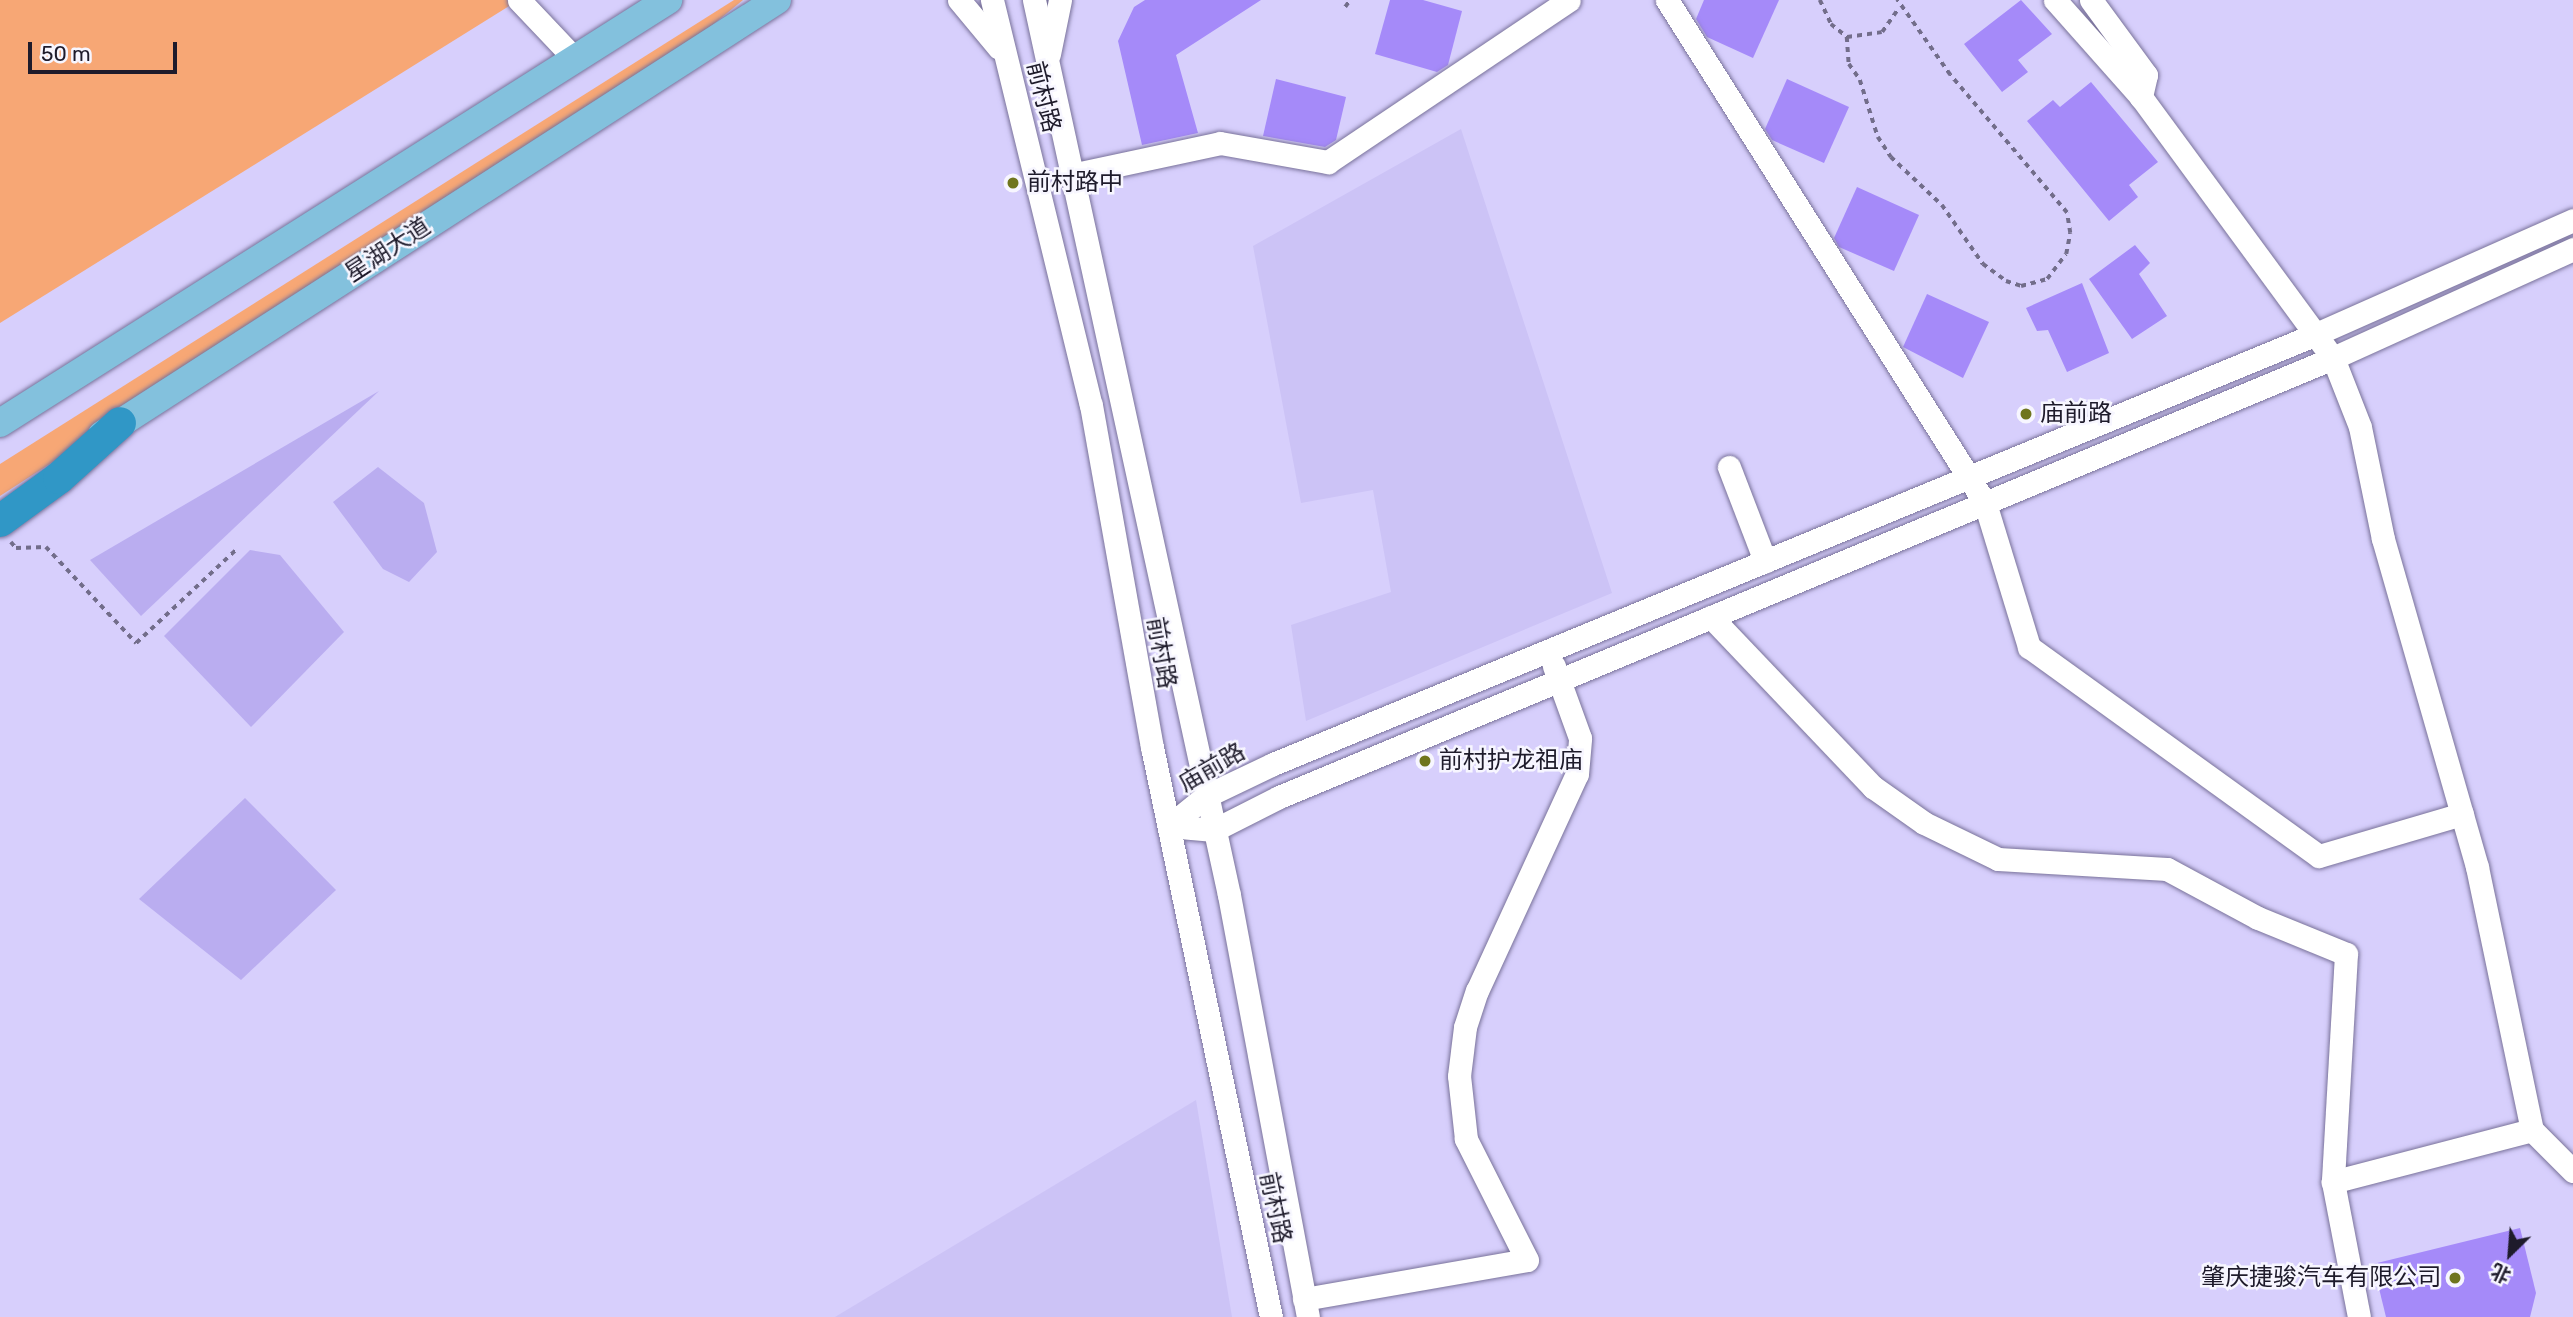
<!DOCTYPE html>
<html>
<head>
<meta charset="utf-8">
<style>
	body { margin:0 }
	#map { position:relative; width:2573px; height:1317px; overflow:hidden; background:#d7cffc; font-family:Rubik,"Noto Sans SC",sans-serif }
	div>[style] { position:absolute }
	.built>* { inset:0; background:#ccc3f6 }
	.green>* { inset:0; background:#f7a775 }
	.water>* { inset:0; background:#baadf0 }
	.building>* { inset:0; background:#a58af9 }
	.path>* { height:3.5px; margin-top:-1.75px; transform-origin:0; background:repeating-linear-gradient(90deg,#726d8a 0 5px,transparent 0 10px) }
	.roads { filter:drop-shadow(0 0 2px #79729a) drop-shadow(0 0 2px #79729a) }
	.minor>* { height:23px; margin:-11.5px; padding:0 11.5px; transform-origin:11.5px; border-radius:11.5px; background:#fff }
	.major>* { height:28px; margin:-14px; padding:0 14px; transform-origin:14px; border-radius:14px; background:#83c1dd }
	.highway>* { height:32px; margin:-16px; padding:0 16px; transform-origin:16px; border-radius:16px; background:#3097c6 }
	.dots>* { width:19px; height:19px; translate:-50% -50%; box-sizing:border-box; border:4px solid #f7f6ff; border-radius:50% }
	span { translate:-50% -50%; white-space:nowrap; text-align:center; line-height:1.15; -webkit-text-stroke:5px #f7f6ff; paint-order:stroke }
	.street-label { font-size:24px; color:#1e1b2b }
	.poi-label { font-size:24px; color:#1e1b2b }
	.left { translate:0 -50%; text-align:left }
	.right { translate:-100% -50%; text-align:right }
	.north { position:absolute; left:2475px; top:1219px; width:70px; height:70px; -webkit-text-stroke:5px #f7f6ff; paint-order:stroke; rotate:205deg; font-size:19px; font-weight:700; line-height:28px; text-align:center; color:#1e1b2b }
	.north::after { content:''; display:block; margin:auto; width:24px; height:32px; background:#1e1b2b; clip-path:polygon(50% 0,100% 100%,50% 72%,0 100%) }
	.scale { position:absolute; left:28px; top:42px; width:149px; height:32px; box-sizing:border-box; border:4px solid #1e1b2b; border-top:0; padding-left:9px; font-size:21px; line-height:24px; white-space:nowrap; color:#1e1b2b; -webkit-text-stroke:5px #f7f6ff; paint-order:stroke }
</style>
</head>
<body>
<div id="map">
	<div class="built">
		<div style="clip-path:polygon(1461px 129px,1612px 593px,1306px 721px,1291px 625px,1391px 592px,1373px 490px,1301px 503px,1253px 246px)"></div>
		<div style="clip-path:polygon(1196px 1100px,1232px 1317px,835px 1317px)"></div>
	</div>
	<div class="green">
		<div style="clip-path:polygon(0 0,507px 0,511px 5px,0 323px)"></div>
		<div style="clip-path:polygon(734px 0,743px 0,644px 81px,0 496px,0 464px)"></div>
	</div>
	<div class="water">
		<div style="clip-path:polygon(379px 391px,141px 616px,90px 560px)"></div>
		<div style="clip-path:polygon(378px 467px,424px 503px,437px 552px,409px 582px,383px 569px,333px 502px)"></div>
		<div style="clip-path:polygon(250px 550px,280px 555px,344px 632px,251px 727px,164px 636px)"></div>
		<div style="clip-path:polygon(245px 798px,336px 890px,241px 980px,139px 899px)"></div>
	</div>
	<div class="building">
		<div style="clip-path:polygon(1145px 0,1261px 0,1176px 55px,1198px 133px,1142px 145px,1118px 41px,1134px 7px)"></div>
		<div style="clip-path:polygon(1390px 0,1423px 0,1462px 11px,1448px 65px,1437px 72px,1375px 54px)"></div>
		<div style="clip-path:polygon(1704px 0,1779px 0,1753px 58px,1707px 37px,1696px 19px)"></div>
		<div style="clip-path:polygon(2021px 0,2052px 34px,2018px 60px,2028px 72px,2002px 92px,1964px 44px)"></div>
		<div style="clip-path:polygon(1276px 79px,1346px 97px,1336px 140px,1325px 147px,1263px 136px)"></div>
		<div style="clip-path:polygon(1787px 79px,1849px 107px,1824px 163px,1772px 140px,1765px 129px)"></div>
		<div style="clip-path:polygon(2091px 82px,2158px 162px,2129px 185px,2138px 197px,2109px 221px,2027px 121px,2053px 100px,2060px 107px)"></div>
		<div style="clip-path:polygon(1857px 187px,1919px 215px,1894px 271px,1839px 247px,1834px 238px)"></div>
		<div style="clip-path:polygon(2135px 245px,2150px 263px,2139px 274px,2167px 316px,2132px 339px,2089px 279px)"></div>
		<div style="clip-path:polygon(2082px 283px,2109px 353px,2067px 372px,2048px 330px,2037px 331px,2026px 308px)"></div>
		<div style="clip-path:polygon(1927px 294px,1989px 322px,1963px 378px,1903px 347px)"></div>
		<div style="clip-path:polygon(2520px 1228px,2536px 1293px,2530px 1317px,2386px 1317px,2373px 1264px)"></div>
	</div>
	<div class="path">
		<div style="left:1820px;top:0;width:26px;rotate:65deg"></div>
		<div style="left:1831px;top:24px;width:21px;rotate:39deg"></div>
		<div style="left:1847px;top:37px;width:35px;rotate:-8deg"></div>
		<div style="left:1882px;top:32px;width:29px;rotate:-55deg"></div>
		<div style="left:1345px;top:7px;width:9px;rotate:-54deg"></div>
		<div style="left:1847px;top:37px;width:27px;rotate:86deg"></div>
		<div style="left:1849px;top:64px;width:19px;rotate:55deg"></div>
		<div style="left:1860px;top:80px;width:60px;rotate:72.5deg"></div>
		<div style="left:1878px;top:137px;width:24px;rotate:57deg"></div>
		<div style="left:1891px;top:157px;width:70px;rotate:43.3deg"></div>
		<div style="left:1942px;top:205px;width:72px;rotate:55.2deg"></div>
		<div style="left:1983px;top:264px;width:29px;rotate:36deg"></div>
		<div style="left:2006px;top:281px;width:16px;rotate:18deg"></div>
		<div style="left:2021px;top:286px;width:27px;rotate:-15deg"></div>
		<div style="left:2047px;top:279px;width:31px;rotate:-53deg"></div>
		<div style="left:2066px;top:254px;width:21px;rotate:-79deg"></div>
		<div style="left:2070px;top:233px;width:20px;rotate:-99deg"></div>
		<div style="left:2067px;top:213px;width:181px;rotate:-130.3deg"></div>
		<div style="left:1950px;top:75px;width:92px;rotate:-125.2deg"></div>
		<div style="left:11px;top:542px;width:8px;rotate:50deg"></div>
		<div style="left:16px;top:548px;width:30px;rotate:-2deg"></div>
		<div style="left:46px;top:547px;width:132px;rotate:46.8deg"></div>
		<div style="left:136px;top:643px;width:139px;rotate:-43deg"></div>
	</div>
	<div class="roads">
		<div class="minor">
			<div style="left:519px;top:0;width:79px;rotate:46.5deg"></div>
			<div style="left:959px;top:0;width:62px;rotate:50.2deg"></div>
			<div style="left:992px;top:0;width:417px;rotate:76.3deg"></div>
			<div style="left:1091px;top:405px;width:347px;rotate:79.9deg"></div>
			<div style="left:1152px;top:747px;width:582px;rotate:78.21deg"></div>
			<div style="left:1034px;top:0;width:916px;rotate:77.71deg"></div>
			<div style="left:1229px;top:895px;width:429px;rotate:79.4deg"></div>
			<div style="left:1667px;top:0;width:595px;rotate:57.7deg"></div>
			<div style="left:1985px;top:503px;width:151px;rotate:73deg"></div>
			<div style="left:2029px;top:647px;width:357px;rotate:35.8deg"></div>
			<div style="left:2319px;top:856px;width:149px;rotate:-16.4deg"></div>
			<div style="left:2055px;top:0;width:130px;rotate:48.4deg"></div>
			<div style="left:2141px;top:97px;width:324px;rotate:53.7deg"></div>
			<div style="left:2333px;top:358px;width:74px;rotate:68.6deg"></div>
			<div style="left:2360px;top:427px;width:114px;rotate:78.4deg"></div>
			<div style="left:2383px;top:539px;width:341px;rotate:74deg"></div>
			<div style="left:2477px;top:867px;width:269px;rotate:78.2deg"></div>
			<div style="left:2532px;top:1130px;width:206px;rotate:165.4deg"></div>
			<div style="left:2333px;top:1182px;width:137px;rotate:79.1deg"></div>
			<div style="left:2091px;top:0;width:93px;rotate:53.7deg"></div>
			<div style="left:2146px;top:75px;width:23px;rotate:103deg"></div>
			<div style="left:1049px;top:54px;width:55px;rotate:-78.5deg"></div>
			<div style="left:1071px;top:175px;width:152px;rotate:-12.1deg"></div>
			<div style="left:1220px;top:143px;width:110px;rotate:10deg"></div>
			<div style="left:1328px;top:162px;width:290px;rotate:-33.9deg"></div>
			<div style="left:1729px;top:467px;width:101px;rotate:69deg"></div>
			<div style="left:1711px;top:617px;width:235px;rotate:46.4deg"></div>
			<div style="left:1873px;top:787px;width:62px;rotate:35.2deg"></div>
			<div style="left:1924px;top:823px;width:82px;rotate:25.9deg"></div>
			<div style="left:1998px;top:859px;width:169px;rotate:3.4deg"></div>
			<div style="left:2167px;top:869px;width:103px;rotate:28.3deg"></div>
			<div style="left:2258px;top:918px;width:95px;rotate:22.2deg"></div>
			<div style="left:2346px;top:954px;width:228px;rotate:93.3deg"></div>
			<div style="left:1169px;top:826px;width:48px;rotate:-39deg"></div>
			<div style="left:1206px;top:796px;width:74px;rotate:-25.5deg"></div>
			<div style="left:1273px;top:764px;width:1128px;rotate:-22.4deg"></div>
			<div style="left:2316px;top:334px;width:281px;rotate:-23.9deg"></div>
			<div style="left:1169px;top:826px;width:45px;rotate:5.1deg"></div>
			<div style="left:1214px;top:830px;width:73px;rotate:-26.9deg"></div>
			<div style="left:1279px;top:797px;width:1142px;rotate:-22.61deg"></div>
			<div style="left:2333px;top:358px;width:264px;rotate:-24.4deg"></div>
			<div style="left:2532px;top:1130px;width:58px;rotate:45deg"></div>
			<div style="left:1304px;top:1299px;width:226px;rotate:-9.9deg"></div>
			<div style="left:1527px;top:1260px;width:136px;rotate:-116.8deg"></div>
			<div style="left:1466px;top:1139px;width:63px;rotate:-96.3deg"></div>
			<div style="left:1459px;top:1076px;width:49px;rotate:-83deg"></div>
			<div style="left:1465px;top:1027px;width:38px;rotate:-72deg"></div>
			<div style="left:1477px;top:991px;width:239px;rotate:-65.3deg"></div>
			<div style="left:1577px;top:774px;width:36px;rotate:-85deg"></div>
			<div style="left:1580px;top:738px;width:77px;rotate:-109.9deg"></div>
		</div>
		<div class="major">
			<div style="left:0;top:423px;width:791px;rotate:-32.34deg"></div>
			<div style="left:102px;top:435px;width:803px;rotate:-32.8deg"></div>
		</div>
		<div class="highway">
			<div style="left:0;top:521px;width:73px;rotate:-36.1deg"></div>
			<div style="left:59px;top:478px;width:82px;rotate:-42deg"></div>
		</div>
	</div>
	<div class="dots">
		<div style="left:1013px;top:183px;background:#6f751d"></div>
		<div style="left:2026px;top:414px;background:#6f751d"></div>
		<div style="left:1425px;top:761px;background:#6f751d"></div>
		<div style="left:2455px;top:1278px;background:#6f751d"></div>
	</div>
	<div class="street-label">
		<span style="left:1043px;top:97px;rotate:76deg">前村路</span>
		<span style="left:388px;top:250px;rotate:-33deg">星湖大道</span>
		<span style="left:1161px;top:653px;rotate:80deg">前村路</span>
		<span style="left:1212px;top:768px;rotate:-30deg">庙前路</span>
		<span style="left:1275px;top:1208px;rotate:78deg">前村路</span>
	</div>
	<div class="poi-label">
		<span class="left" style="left:1027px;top:183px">前村路中</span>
		<span class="left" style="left:2040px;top:414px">庙前路</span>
		<span class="left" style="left:1439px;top:761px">前村护龙祖庙</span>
		<span class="right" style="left:2441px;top:1278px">肇庆捷骏汽车有限公司</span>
	</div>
	<div class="north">北</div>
	<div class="scale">50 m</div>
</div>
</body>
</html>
